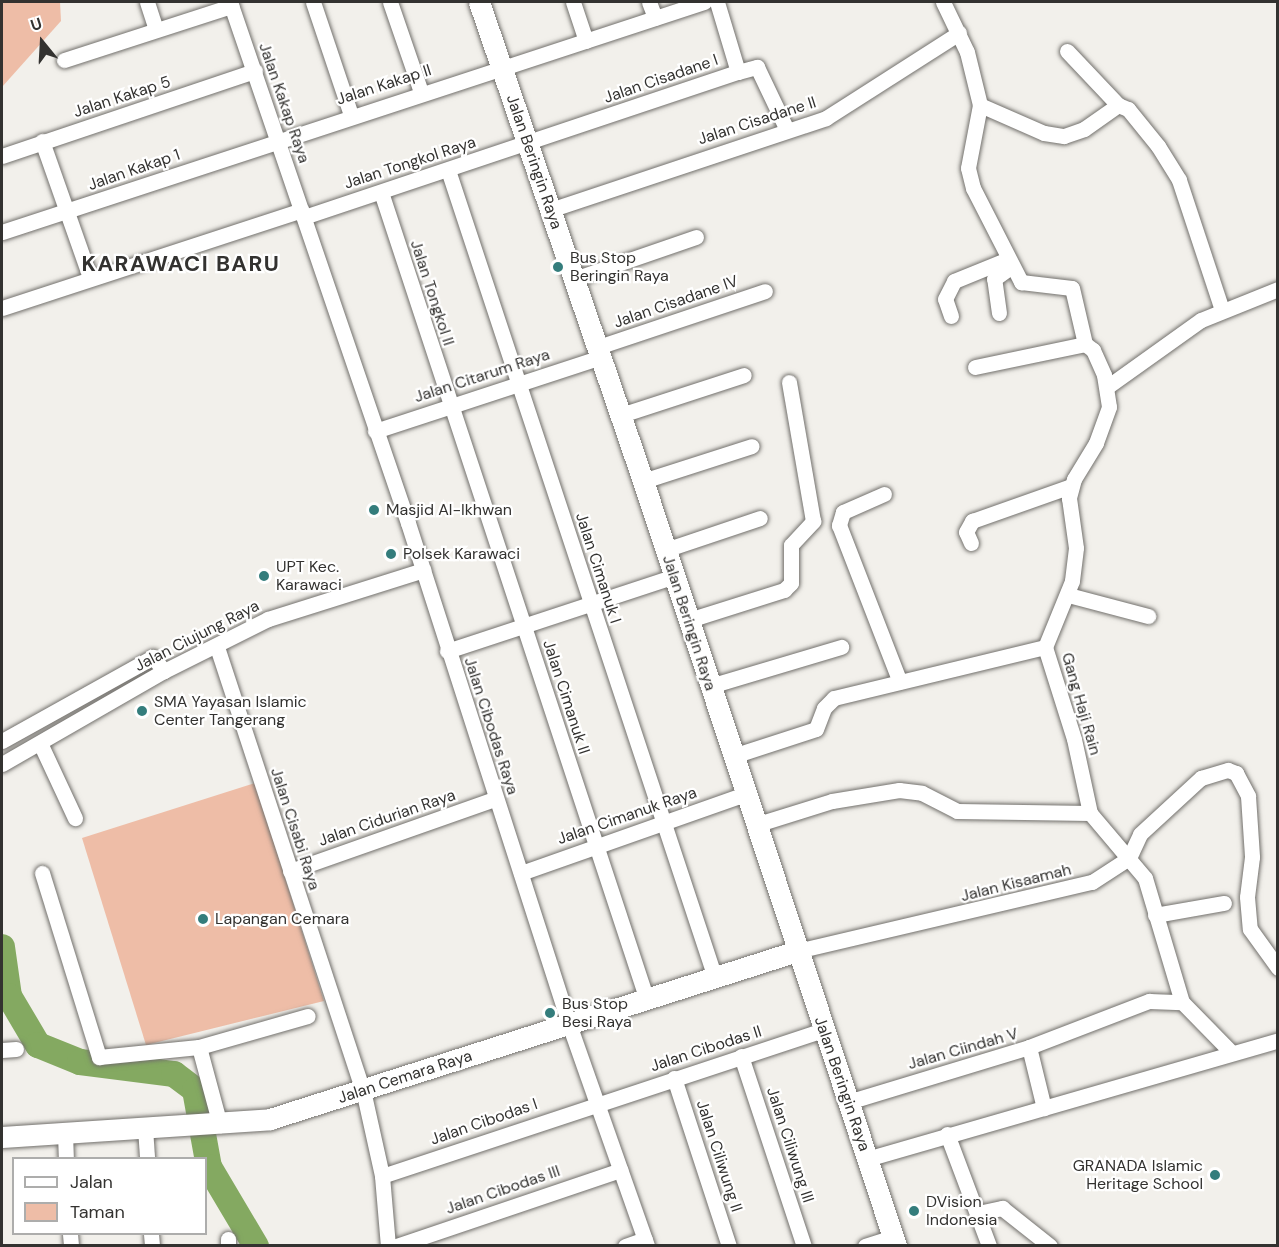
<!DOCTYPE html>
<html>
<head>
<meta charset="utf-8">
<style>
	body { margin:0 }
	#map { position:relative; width:1279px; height:1247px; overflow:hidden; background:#f2f0eb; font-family:"DM Sans",sans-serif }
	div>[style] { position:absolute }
	.green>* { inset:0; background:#eebda7 }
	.river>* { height:26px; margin:-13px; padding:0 13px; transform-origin:13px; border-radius:13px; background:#84a961 }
	.roads { filter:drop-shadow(0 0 2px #72706c) drop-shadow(0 0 2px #72706c) }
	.street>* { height:15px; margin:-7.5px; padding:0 7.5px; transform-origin:7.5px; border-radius:7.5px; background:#fff }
	.secondary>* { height:21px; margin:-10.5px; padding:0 10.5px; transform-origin:10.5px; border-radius:10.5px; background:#fff }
	.dots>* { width:16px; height:16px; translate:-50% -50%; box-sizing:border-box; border:3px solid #fff; border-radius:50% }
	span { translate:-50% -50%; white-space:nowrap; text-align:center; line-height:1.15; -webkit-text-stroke:4.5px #fff; paint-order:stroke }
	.street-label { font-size:16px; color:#333230 }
	.poi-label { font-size:16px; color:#333230 }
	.left { translate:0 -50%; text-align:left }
	.right { translate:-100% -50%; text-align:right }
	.district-label { font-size:22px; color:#333230; font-weight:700; letter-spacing:1.5px }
	.frame { position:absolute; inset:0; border:3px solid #333230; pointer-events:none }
	.legend { position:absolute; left:12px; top:1157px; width:195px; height:78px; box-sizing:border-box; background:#fff; border:2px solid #adadac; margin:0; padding:8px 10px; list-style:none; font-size:18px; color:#333230 }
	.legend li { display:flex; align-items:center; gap:12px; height:30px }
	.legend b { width:30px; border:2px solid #adadac }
	.north { position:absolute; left:12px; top:12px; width:60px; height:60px; -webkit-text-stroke:4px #fff; paint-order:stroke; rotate:342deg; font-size:16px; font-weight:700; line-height:24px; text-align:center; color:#333230 }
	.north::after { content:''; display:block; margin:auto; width:21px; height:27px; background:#333230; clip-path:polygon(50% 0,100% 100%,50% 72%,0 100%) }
</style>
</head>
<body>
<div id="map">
	<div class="green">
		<div style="clip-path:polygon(2px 2px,60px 2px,61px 21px,2px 87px)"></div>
		<div style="clip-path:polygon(255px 783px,324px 1001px,146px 1045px,82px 838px)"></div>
	</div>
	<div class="river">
		<div style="left:2px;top:947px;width:49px;rotate:81.9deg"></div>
		<div style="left:9px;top:996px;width:57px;rotate:59.4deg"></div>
		<div style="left:38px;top:1045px;width:45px;rotate:22deg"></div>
		<div style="left:80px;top:1062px;width:95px;rotate:7.3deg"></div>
		<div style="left:174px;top:1074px;width:26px;rotate:37deg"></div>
		<div style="left:195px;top:1090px;width:78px;rotate:79.7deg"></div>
		<div style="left:209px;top:1167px;width:92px;rotate:59.3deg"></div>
	</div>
	<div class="roads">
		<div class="street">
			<div style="left:147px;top:2px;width:28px;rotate:72deg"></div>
			<div style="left:230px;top:2px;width:551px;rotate:71.14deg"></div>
			<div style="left:408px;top:523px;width:526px;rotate:72.18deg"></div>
			<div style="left:569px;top:1024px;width:235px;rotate:70.6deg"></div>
			<div style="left:313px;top:2px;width:119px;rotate:71.4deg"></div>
			<div style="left:390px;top:2px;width:95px;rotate:71deg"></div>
			<div style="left:573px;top:2px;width:41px;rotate:71.6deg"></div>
			<div style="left:649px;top:2px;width:17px;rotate:69deg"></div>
			<div style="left:943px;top:2px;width:55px;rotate:64.4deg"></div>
			<div style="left:967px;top:52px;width:55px;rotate:76.2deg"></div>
			<div style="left:980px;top:105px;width:64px;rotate:100.8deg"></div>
			<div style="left:968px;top:168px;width:21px;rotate:76deg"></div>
			<div style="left:973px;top:188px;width:106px;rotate:62.9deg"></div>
			<div style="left:1021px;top:282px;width:51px;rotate:6.7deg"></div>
			<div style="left:1072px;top:288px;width:57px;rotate:76.9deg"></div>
			<div style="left:1067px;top:51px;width:74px;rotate:46.6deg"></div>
			<div style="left:64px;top:60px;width:176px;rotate:-17.9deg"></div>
			<div style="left:738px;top:72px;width:20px;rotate:-15deg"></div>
			<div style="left:757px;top:67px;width:70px;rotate:64.5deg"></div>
			<div style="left:980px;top:105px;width:70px;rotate:23.6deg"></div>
			<div style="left:1044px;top:133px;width:20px;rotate:9deg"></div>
			<div style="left:1064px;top:136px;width:21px;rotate:-19deg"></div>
			<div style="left:1084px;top:129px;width:42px;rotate:-35.2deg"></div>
			<div style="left:1118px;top:105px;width:11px;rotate:22deg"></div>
			<div style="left:1128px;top:109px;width:48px;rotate:51deg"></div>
			<div style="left:1158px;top:146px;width:40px;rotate:58deg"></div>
			<div style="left:1179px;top:180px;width:137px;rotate:71.7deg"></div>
			<div style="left:42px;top:141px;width:144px;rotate:70.6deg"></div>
			<div style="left:2px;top:156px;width:267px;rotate:-18.6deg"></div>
			<div style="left:448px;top:170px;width:851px;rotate:71.71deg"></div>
			<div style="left:381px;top:192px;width:851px;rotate:71.78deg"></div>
			<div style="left:550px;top:210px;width:291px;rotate:-18.4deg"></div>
			<div style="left:826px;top:118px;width:158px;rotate:-32.6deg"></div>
			<div style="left:304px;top:217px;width:458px;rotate:-18.5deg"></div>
			<div style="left:738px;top:72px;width:73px;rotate:-106.7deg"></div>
			<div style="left:2px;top:232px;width:739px;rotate:-18.14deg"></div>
			<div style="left:574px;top:279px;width:129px;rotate:-19deg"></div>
			<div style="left:2px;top:308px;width:315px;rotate:-18.1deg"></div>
			<div style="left:999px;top:313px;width:34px;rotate:-98deg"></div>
			<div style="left:994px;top:279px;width:22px;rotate:-36deg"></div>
			<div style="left:951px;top:316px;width:18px;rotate:-109deg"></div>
			<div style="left:945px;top:299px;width:20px;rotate:-63deg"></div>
			<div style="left:954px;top:281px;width:58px;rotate:-22.2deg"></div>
			<div style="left:598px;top:347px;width:176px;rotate:-18.5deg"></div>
			<div style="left:975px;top:367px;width:112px;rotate:-11.8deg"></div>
			<div style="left:1085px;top:344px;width:10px;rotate:37deg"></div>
			<div style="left:1093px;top:350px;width:27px;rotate:66deg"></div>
			<div style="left:1104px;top:375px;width:32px;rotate:81deg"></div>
			<div style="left:1109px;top:407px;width:38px;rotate:110deg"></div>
			<div style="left:1096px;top:443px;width:42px;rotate:121.4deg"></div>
			<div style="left:1074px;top:479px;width:20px;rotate:105deg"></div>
			<div style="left:1069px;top:498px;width:50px;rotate:82deg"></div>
			<div style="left:1076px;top:548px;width:33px;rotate:97deg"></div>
			<div style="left:1072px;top:581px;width:71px;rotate:112.2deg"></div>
			<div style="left:1045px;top:647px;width:96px;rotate:72.5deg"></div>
			<div style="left:1074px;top:739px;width:76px;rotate:77.8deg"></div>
			<div style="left:1090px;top:813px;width:85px;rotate:49.8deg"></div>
			<div style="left:1145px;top:878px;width:129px;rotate:73.4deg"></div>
			<div style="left:1107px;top:387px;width:115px;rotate:-35.5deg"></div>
			<div style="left:1201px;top:320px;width:83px;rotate:-21.9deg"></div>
			<div style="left:621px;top:415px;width:129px;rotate:-18deg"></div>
			<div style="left:375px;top:431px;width:238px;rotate:-18.1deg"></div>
			<div style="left:643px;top:481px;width:114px;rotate:-17.8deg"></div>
			<div style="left:884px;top:494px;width:45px;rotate:156.3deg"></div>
			<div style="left:843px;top:512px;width:14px;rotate:107deg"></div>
			<div style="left:839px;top:525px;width:168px;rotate:68.8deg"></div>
			<div style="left:971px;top:543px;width:12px;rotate:-114deg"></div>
			<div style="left:966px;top:532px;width:13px;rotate:-61deg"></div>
			<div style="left:972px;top:521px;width:105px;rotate:-19.5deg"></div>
			<div style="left:665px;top:550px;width:100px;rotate:-18.6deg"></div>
			<div style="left:1068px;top:595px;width:83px;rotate:14.7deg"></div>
			<div style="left:689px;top:620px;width:100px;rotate:-17.5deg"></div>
			<div style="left:784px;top:590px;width:10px;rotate:-45deg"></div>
			<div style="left:791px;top:583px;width:38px;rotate:-90deg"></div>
			<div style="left:791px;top:545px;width:33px;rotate:-47deg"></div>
			<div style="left:813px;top:521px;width:141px;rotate:-99.8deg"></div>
			<div style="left:217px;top:647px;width:466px;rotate:71.8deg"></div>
			<div style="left:363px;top:1090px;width:88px;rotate:77.5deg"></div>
			<div style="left:382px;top:1176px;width:70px;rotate:85.1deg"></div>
			<div style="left:447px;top:651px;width:240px;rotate:-18.2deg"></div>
			<div style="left:710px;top:686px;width:137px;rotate:-16.6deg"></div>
			<div style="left:2px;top:741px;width:173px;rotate:-29.1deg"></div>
			<div style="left:153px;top:657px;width:18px;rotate:52deg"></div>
			<div style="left:40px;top:743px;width:83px;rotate:65deg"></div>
			<div style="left:733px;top:756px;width:87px;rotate:-18deg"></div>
			<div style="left:816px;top:729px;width:22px;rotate:-69deg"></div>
			<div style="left:824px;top:708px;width:14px;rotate:-45deg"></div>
			<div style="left:834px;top:698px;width:217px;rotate:-13.6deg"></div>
			<div style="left:2px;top:764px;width:187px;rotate:-29.9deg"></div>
			<div style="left:164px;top:671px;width:116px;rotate:-26.6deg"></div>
			<div style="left:268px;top:619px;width:163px;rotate:-17.5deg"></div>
			<div style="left:755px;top:825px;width:81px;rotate:-17.3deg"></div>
			<div style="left:832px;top:801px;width:68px;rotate:-9.3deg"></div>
			<div style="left:899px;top:790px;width:23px;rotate:7deg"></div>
			<div style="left:922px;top:793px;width:39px;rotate:27deg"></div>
			<div style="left:957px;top:811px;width:133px;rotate:0.9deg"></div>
			<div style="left:290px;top:871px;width:217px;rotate:-19.4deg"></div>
			<div style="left:42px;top:873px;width:193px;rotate:72.8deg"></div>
			<div style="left:99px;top:1057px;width:100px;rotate:-5.7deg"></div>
			<div style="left:199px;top:1047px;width:113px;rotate:-15.9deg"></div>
			<div style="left:521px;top:873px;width:238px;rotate:-19.4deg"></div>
			<div style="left:1155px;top:915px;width:70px;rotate:-9.9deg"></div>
			<div style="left:797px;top:951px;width:303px;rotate:-13.2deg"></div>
			<div style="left:1092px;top:882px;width:44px;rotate:-33deg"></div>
			<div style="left:1129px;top:858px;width:26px;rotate:-65deg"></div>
			<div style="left:1140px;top:834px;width:83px;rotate:-42.6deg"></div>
			<div style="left:1201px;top:778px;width:28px;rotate:-17deg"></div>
			<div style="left:1228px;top:770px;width:9px;rotate:21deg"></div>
			<div style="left:1236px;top:773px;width:26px;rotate:62deg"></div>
			<div style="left:1248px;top:796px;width:61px;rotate:86.2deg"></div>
			<div style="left:1252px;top:857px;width:40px;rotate:97.1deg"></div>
			<div style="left:1247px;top:897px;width:32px;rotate:85deg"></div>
			<div style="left:1250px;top:929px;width:48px;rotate:54.3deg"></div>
			<div style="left:199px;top:1047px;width:81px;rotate:74.9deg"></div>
			<div style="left:1029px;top:1047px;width:63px;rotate:76.2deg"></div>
			<div style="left:2px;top:1050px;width:14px;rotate:-4deg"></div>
			<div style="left:741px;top:1056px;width:200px;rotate:71.7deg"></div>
			<div style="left:674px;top:1078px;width:177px;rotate:71.9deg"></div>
			<div style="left:848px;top:1102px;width:189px;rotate:-16.9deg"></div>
			<div style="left:1029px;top:1047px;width:129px;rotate:-21deg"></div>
			<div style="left:1149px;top:1001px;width:33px;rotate:2deg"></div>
			<div style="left:1182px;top:1002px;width:70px;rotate:45.6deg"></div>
			<div style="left:145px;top:1128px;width:30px;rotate:86deg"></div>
			<div style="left:65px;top:1133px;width:25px;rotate:88deg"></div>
			<div style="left:947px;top:1134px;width:120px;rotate:69.4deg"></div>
			<div style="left:867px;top:1159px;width:428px;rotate:-16.1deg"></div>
			<div style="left:382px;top:1176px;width:465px;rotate:-18.3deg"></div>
			<div style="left:978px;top:1213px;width:25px;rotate:-12deg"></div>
			<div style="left:1002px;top:1208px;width:61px;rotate:38.4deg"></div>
			<div style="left:70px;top:1234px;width:12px;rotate:85deg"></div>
			<div style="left:151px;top:1234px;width:12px;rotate:85deg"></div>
			<div style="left:228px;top:1239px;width:7px;rotate:90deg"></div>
			<div style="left:396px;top:1246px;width:237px;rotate:-18.7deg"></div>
			<div style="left:625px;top:1246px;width:21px;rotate:-19deg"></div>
			<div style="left:865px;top:1246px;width:29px;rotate:-18deg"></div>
		</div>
		<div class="secondary">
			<div style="left:479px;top:2px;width:506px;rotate:71.1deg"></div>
			<div style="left:643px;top:481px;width:806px;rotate:71.7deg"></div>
			<div style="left:2px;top:1137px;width:269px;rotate:-3.8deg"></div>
			<div style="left:270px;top:1119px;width:553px;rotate:-17.68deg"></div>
		</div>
	</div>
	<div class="dots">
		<div style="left:558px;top:267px;background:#347d7c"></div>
		<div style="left:374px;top:510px;background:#347d7c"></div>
		<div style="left:391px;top:554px;background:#347d7c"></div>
		<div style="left:264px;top:576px;background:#347d7c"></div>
		<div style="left:142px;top:711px;background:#347d7c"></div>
		<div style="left:203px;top:919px;background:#347d7c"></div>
		<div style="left:550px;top:1013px;background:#347d7c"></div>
		<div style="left:1215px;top:1175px;background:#347d7c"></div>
		<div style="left:914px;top:1211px;background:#347d7c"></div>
	</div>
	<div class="street-label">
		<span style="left:661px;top:79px;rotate:-19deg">Jalan Cisadane I</span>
		<span style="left:384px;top:85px;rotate:-18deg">Jalan Kakap II</span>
		<span style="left:122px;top:97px;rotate:-18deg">Jalan Kakap 5</span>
		<span style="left:284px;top:103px;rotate:71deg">Jalan Kakap Raya</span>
		<span style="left:757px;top:121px;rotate:-18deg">Jalan Cisadane II</span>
		<span style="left:534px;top:162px;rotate:71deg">Jalan Beringin Raya</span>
		<span style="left:410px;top:163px;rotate:-18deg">Jalan Tongkol Raya</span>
		<span style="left:134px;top:170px;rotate:-19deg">Jalan Kakap 1</span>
		<span style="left:432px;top:293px;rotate:72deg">Jalan Tongkol II</span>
		<span style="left:676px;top:302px;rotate:-19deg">Jalan Cisadane IV</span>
		<span style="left:482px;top:376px;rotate:-18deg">Jalan Citarum Raya</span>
		<span style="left:598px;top:568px;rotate:72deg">Jalan Cimanuk I</span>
		<span style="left:689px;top:623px;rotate:72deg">Jalan Beringin Raya</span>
		<span style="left:197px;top:636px;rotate:-27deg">Jalan Ciujung Raya</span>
		<span style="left:566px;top:697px;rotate:72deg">Jalan Cimanuk II</span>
		<span style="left:1081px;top:704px;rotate:74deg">Gang Haji Rain</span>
		<span style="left:491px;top:726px;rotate:72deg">Jalan Cibodas Raya</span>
		<span style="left:627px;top:816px;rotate:-19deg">Jalan Cimanuk Raya</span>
		<span style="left:387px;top:818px;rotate:-19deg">Jalan Cidurian Raya</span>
		<span style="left:295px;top:829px;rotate:72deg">Jalan Cisabi Raya</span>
		<span style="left:1016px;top:883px;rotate:-14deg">Jalan Kisaamah</span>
		<span style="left:706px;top:1049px;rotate:-18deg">Jalan Cibodas II</span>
		<span style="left:963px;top:1049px;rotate:-16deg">Jalan Ciindah V</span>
		<span style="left:405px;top:1077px;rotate:-18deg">Jalan Cemara Raya</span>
		<span style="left:842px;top:1084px;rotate:71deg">Jalan Beringin Raya</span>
		<span style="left:484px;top:1122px;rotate:-19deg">Jalan Cibodas I</span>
		<span style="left:790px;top:1145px;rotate:72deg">Jalan Ciliwung III</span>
		<span style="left:719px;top:1156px;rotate:72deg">Jalan Ciliwung II</span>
		<span style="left:503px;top:1190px;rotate:-19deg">Jalan Cibodas III</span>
	</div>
	<div class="poi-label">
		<span class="left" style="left:570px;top:267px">Bus Stop<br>Beringin Raya</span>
		<span class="left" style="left:386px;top:510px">Masjid Al-Ikhwan</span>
		<span class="left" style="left:403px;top:554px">Polsek Karawaci</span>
		<span class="left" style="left:276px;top:576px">UPT Kec.<br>Karawaci</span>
		<span class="left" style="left:154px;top:711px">SMA Yayasan Islamic<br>Center Tangerang</span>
		<span class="left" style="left:215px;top:919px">Lapangan Cemara</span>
		<span class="left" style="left:562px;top:1013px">Bus Stop<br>Besi Raya</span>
		<span class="right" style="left:1203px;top:1175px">GRANADA Islamic<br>Heritage School</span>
		<span class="left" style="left:926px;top:1211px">DVision<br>Indonesia</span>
	</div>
	<div class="district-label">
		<span style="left:181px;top:264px">KARAWACI BARU</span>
	</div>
	<div class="frame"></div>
	<ul class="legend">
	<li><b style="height:8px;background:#fff"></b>Jalan</li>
	<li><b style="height:16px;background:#eebda7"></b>Taman</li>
	</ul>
	<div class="north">U</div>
</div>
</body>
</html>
